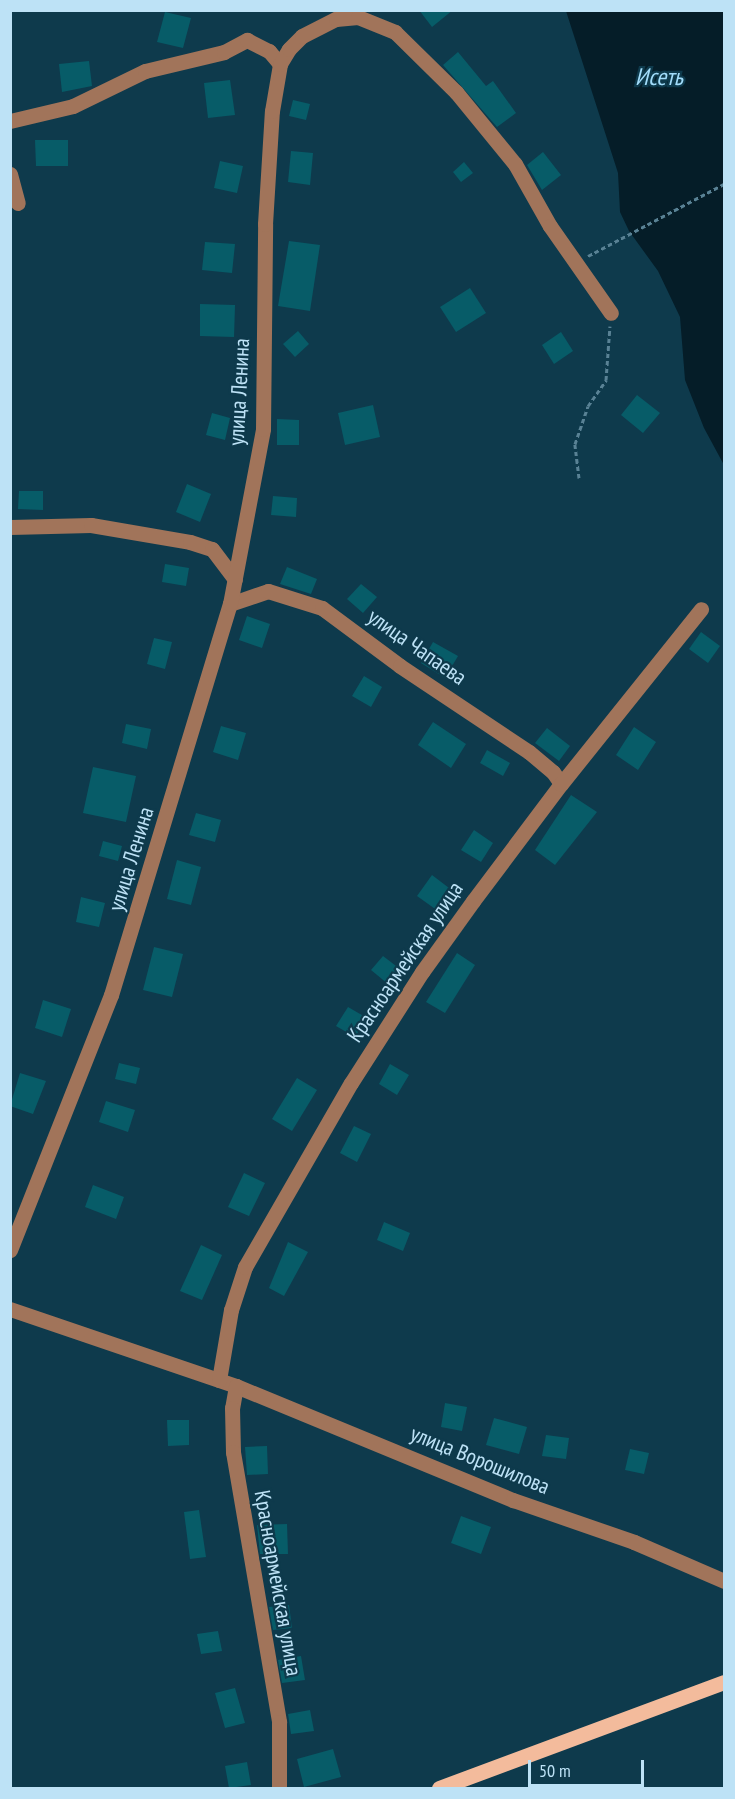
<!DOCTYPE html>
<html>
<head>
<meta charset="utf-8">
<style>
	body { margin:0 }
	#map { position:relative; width:735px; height:1799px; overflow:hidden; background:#0e3a4c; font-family:"PT Sans Narrow",sans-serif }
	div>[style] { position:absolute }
	.water>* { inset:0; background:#051d28 }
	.building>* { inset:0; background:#075c68 }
	.path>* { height:3px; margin-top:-1.5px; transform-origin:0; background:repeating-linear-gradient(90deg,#598295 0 4.5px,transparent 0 7.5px) }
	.minor>* { height:15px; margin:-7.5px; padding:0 7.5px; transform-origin:7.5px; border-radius:7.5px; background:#a1745a }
	.major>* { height:15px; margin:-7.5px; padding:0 7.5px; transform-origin:7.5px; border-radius:7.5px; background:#f3bb9c }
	span { translate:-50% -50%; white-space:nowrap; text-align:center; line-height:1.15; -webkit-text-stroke:4.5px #0e3a4c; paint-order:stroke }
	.street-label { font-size:22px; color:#bde2f6 }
	.water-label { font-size:24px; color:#a1dcfa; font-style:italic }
	.frame { position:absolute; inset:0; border:12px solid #bde2f6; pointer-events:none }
	.scale { position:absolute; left:528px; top:1760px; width:116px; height:27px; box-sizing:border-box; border:3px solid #bde2f6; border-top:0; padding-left:8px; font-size:18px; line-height:21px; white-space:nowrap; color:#bde2f6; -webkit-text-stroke:4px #0e3a4c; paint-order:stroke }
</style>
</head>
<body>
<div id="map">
	<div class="water">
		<div style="clip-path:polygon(566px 11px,724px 11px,724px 465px,704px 428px,685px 380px,680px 317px,658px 271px,629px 231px,620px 212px,618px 173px)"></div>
	</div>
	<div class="building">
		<div style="clip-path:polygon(419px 10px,453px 10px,432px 27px)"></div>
		<div style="clip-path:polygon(165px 12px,191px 18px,183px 48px,157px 42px)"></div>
		<div style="clip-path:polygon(458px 52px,486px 86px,493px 81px,516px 113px,497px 127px,443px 65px)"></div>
		<div style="clip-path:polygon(89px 61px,92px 86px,62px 92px,59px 64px)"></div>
		<div style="clip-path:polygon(230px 80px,235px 115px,208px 118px,204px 83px)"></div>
		<div style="clip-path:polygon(293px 100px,310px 104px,306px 120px,289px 116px)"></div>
		<div style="clip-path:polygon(35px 140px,68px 140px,68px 166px,36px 166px)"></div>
		<div style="clip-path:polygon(291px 151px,313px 153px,310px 185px,288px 182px)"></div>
		<div style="clip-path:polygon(543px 152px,561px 175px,542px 190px,527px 165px)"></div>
		<div style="clip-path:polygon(220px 161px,243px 166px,237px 193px,214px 188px)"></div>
		<div style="clip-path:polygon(464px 162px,473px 173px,461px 182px,453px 172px)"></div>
		<div style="clip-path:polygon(289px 241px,320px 245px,310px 311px,278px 306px)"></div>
		<div style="clip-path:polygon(205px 242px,235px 244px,232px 273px,202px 270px)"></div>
		<div style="clip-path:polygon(470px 288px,486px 313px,456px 332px,440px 307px)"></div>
		<div style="clip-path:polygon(200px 304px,235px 305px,234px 337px,200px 336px)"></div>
		<div style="clip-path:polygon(298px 331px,309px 344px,295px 357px,283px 344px)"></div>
		<div style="clip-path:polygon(561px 332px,573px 351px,554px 364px,542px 345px)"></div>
		<div style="clip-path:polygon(637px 395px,660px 413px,643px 433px,621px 415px)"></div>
		<div style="clip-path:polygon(373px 405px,380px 437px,345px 445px,338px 413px)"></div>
		<div style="clip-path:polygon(212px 413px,230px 418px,225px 440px,206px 435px)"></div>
		<div style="clip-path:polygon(277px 419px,299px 420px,299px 445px,277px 445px)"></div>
		<div style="clip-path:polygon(187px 484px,211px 494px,200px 522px,176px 512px)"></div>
		<div style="clip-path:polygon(19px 491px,43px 491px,43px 510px,18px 509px)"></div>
		<div style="clip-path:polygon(273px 496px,297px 498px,296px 517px,271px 515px)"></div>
		<div style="clip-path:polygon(165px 564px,189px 568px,186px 586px,162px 582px)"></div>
		<div style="clip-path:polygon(287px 567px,317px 579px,311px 594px,280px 584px)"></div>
		<div style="clip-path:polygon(361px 584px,377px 597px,363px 613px,347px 599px)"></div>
		<div style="clip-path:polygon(247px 616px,270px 624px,262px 648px,239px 640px)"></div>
		<div style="clip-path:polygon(701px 632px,720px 646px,708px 663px,689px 649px)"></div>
		<div style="clip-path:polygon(154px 638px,172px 642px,165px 669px,147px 664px)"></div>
		<div style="clip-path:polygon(433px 642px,458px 656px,445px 678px,421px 663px)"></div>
		<div style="clip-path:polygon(364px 676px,382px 687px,371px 707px,352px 696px)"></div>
		<div style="clip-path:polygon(433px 722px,466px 744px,451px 768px,418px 745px)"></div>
		<div style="clip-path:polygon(126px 724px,151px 729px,147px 749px,122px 743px)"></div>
		<div style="clip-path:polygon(221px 726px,246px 733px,238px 760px,213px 752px)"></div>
		<div style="clip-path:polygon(634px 727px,656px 742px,638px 770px,616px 755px)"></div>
		<div style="clip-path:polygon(547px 728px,570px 746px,559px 761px,535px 743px)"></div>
		<div style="clip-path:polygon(487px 750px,510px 763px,503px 776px,480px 763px)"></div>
		<div style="clip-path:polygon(93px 767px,136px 776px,126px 822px,83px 813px)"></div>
		<div style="clip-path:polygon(571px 795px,597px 812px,555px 865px,535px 850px)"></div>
		<div style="clip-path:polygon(196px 813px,221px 820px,215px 842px,189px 835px)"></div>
		<div style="clip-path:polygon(474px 830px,493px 843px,481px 862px,461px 850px)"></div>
		<div style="clip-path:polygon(103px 841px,122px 846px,118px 861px,99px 856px)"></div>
		<div style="clip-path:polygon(177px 860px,201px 867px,191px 905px,167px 899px)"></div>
		<div style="clip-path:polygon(432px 875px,453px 891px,438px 911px,417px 896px)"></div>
		<div style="clip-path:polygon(81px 897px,105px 903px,99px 927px,76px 922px)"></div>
		<div style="clip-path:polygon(154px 947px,183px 954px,172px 997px,143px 990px)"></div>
		<div style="clip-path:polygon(457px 953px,475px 965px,445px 1013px,426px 1002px)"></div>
		<div style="clip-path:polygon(383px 956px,400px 969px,388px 984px,371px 970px)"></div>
		<div style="clip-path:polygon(43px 1000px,71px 1009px,62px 1037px,35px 1028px)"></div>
		<div style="clip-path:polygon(348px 1007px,367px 1018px,355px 1037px,336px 1026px)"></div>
		<div style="clip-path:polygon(119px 1063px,140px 1068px,136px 1084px,115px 1079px)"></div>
		<div style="clip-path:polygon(390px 1064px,409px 1075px,397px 1095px,379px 1084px)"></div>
		<div style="clip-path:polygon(20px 1073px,46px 1081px,33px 1114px,10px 1106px)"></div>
		<div style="clip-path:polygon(297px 1078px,317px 1090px,292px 1131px,272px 1119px)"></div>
		<div style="clip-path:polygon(106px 1101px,135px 1110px,128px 1132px,99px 1122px)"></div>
		<div style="clip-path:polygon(354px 1126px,371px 1134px,357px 1162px,340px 1153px)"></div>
		<div style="clip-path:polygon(244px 1173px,265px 1183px,249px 1216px,228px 1207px)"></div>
		<div style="clip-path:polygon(93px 1185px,124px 1197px,116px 1219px,85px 1207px)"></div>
		<div style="clip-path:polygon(384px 1222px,410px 1233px,403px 1251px,377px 1240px)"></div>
		<div style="clip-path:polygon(288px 1242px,308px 1252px,284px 1296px,269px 1288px)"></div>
		<div style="clip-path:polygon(201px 1245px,222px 1255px,202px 1300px,180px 1291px)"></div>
		<div style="clip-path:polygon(445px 1403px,467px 1407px,462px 1431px,441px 1427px)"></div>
		<div style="clip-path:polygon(494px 1418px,527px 1427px,519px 1454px,486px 1445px)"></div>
		<div style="clip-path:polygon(167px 1420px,189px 1420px,189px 1445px,168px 1446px)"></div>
		<div style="clip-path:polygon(546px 1435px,569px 1438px,566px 1459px,542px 1456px)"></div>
		<div style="clip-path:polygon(267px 1446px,268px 1474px,247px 1475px,245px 1447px)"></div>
		<div style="clip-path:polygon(630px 1449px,649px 1453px,644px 1474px,625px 1470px)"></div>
		<div style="clip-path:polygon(199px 1510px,206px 1557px,190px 1559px,184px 1512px)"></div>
		<div style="clip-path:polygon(461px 1516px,491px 1527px,481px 1554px,451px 1543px)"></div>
		<div style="clip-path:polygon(287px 1524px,288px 1554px,260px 1554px,257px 1525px)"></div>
		<div style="clip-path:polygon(289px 1605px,292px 1628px,273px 1630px,269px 1607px)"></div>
		<div style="clip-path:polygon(218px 1631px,222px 1651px,201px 1654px,197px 1634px)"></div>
		<div style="clip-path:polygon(301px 1656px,305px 1680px,282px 1683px,278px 1660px)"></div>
		<div style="clip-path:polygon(235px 1688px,245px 1723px,225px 1728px,215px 1693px)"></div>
		<div style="clip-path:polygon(310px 1710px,314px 1731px,291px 1734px,288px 1714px)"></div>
		<div style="clip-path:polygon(333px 1749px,341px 1777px,304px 1787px,297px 1759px)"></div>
		<div style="clip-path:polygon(247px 1762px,251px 1785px,229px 1788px,225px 1766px)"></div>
	</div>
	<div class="path">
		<div style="left:588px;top:256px;width:154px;rotate:-27.9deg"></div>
		<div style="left:579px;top:478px;width:34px;rotate:-97deg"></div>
		<div style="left:575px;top:444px;width:40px;rotate:-71.1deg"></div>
		<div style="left:588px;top:406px;width:32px;rotate:-55deg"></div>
		<div style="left:606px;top:380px;width:54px;rotate:-85.8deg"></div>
	</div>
	<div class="minor">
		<div style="left:10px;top:121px;width:65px;rotate:-13.4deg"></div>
		<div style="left:73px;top:106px;width:80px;rotate:-25.9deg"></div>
		<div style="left:145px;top:71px;width:81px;rotate:-13.5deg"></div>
		<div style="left:224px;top:52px;width:26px;rotate:-28deg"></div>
		<div style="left:247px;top:40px;width:25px;rotate:27deg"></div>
		<div style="left:269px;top:51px;width:17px;rotate:50deg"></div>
		<div style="left:10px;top:174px;width:30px;rotate:75deg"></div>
		<div style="left:10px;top:527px;width:81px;rotate:-1.4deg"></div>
		<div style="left:91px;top:525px;width:100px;rotate:9.7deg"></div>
		<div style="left:190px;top:542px;width:23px;rotate:18deg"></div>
		<div style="left:212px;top:549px;width:38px;rotate:53deg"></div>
		<div style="left:230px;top:604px;width:40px;rotate:-18.9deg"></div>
		<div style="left:268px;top:591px;width:57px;rotate:17.5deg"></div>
		<div style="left:322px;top:608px;width:97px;rotate:36.6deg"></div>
		<div style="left:400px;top:666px;width:155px;rotate:33.7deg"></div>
		<div style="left:529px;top:752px;width:31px;rotate:40deg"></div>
		<div style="left:553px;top:772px;width:14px;rotate:56deg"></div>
		<div style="left:10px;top:1250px;width:274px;rotate:-68.4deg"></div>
		<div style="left:111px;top:995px;width:409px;rotate:-73.1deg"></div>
		<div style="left:230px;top:604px;width:178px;rotate:-79.3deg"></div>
		<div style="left:263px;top:429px;width:205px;rotate:-89.4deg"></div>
		<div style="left:265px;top:224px;width:113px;rotate:-86.5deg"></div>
		<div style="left:272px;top:111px;width:48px;rotate:-80.3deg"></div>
		<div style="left:280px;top:64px;width:17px;rotate:-59deg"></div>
		<div style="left:289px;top:49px;width:18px;rotate:-45deg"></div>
		<div style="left:302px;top:36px;width:38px;rotate:-27deg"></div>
		<div style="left:336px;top:19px;width:22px;rotate:-5deg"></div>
		<div style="left:358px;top:17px;width:40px;rotate:22deg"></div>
		<div style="left:395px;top:32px;width:86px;rotate:44.5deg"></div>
		<div style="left:456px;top:92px;width:93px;rotate:50.7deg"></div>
		<div style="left:515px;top:164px;width:71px;rotate:60.6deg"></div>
		<div style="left:550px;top:226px;width:106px;rotate:55deg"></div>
		<div style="left:10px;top:1309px;width:239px;rotate:18.8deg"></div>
		<div style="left:236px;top:1386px;width:300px;rotate:22.4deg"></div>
		<div style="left:513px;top:1500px;width:128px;rotate:19.1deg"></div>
		<div style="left:634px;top:1542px;width:98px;rotate:23.4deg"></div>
		<div style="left:219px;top:1380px;width:71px;rotate:-80.3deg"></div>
		<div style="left:231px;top:1310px;width:45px;rotate:-72deg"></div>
		<div style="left:245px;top:1267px;width:212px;rotate:-60.1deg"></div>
		<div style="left:351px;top:1083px;width:132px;rotate:-57.4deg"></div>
		<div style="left:422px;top:972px;width:87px;rotate:-54.3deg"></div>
		<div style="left:473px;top:901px;width:146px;rotate:-53.1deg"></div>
		<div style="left:561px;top:784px;width:224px;rotate:-51.3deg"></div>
		<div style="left:236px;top:1386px;width:22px;rotate:100deg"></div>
		<div style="left:232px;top:1408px;width:44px;rotate:88.7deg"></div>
		<div style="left:233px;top:1452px;width:274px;rotate:80.3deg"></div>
		<div style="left:279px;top:1722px;width:66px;rotate:90deg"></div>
	</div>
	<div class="major">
		<div style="left:439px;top:1788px;width:304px;rotate:-20.4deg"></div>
	</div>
	<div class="street-label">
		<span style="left:239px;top:392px;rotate:-87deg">улица Ленина</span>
		<span style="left:417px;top:647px;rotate:35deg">улица Чапаева</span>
		<span style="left:131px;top:859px;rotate:-73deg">улица Ленина</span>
		<span style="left:405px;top:962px;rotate:-56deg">Красноармейская улица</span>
		<span style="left:480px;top:1460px;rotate:22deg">улица Ворошилова</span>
		<span style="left:278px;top:1583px;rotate:80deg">Красноармейская улица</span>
	</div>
	<div class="water-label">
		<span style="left:659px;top:77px">Исеть</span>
	</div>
	<div class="frame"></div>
	<div class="scale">50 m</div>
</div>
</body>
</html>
